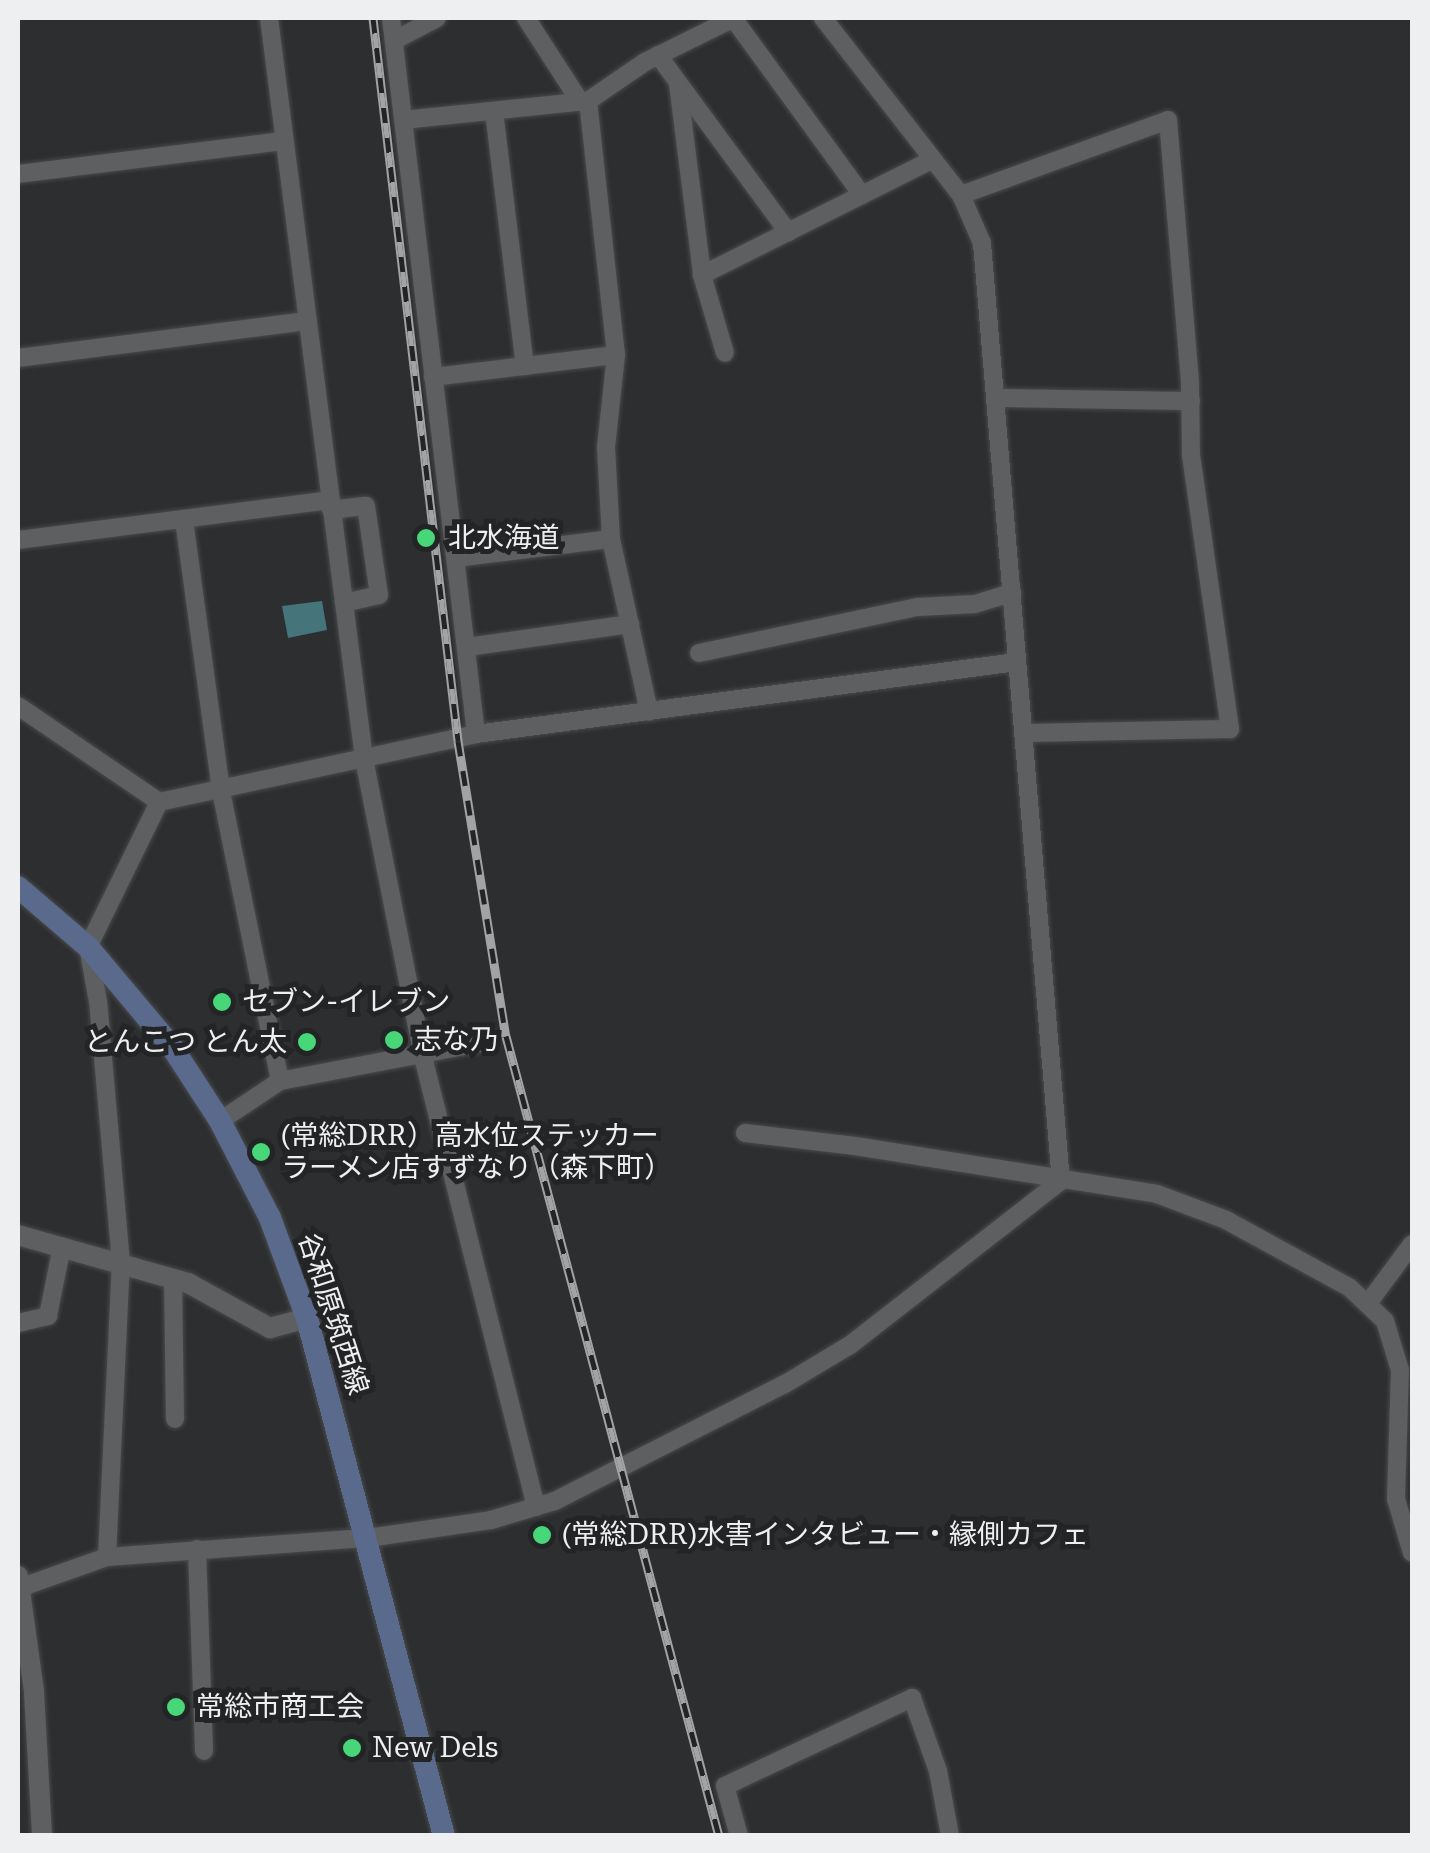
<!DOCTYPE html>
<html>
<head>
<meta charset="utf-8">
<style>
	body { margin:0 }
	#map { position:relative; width:1430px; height:1853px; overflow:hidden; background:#2c2e30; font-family:"Roboto Serif","Noto Sans JP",serif }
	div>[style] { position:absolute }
	.water>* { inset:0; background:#45747b }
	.roads { filter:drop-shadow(0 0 2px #494a4c) drop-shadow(0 0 2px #494a4c) }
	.minor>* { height:18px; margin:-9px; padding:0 9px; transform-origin:9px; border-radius:9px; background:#5d5f61 }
	.tertiary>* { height:20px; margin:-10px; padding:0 10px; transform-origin:10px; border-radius:10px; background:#5d5f61 }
	.secondary>* { height:22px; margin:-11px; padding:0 11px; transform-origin:11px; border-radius:11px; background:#5a6a8c }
	.rail>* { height:9px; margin-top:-4.5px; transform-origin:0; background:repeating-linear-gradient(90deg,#232426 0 15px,#a1a3a4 0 30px); box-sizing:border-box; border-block:2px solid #a1a3a4 }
	.dots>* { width:28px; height:28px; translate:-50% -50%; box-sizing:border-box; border:5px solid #232426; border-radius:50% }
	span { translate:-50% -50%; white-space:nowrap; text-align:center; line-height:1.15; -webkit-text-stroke:10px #232426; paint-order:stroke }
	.poi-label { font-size:28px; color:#edeff0 }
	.left { translate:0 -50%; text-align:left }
	.right { translate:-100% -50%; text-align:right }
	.street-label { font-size:28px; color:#edeff0 }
	.frame { position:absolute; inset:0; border:20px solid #edeff0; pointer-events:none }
</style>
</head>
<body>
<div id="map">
	<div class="water">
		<div style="clip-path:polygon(322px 601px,327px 630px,288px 638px,282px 606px)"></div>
	</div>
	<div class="roads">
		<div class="minor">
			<div style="left:269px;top:18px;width:747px;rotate:82.69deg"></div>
			<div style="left:364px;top:759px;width:300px;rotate:78.8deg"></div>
			<div style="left:422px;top:1053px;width:468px;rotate:75.9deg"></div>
			<div style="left:391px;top:18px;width:721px;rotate:83.23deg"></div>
			<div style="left:526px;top:18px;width:98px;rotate:57.1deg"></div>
			<div style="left:733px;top:18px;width:219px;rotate:53.9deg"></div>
			<div style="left:823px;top:18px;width:224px;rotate:52.1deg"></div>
			<div style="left:961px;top:195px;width:52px;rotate:66.4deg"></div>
			<div style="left:982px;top:243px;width:941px;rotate:85.19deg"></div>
			<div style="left:395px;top:40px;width:47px;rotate:-27.6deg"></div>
			<div style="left:658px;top:55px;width:220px;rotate:53.7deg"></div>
			<div style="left:678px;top:84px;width:193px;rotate:82.8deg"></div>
			<div style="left:702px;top:275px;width:81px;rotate:73.6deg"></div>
			<div style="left:588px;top:101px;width:256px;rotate:83.7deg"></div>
			<div style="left:616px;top:355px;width:93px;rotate:96.2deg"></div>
			<div style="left:606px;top:447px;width:92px;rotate:86.9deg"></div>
			<div style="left:611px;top:539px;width:177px;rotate:77.6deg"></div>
			<div style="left:494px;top:111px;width:257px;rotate:83.1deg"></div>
			<div style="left:403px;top:120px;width:186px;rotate:-5.9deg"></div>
			<div style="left:588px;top:101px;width:69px;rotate:-34.4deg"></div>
			<div style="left:645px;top:62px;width:99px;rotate:-26.3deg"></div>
			<div style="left:18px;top:174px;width:268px;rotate:-7.1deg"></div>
			<div style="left:961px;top:195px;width:220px;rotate:-19.9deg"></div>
			<div style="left:1168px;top:120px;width:265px;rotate:85.2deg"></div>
			<div style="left:1190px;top:384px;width:71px;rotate:89.2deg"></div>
			<div style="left:1191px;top:455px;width:277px;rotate:81.9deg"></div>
			<div style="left:1230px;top:729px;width:207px;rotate:178.9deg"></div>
			<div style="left:702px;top:275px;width:255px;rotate:-26.6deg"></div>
			<div style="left:18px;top:358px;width:292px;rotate:-7.3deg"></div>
			<div style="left:433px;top:377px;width:184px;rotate:-6.9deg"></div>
			<div style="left:995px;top:398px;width:196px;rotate:0.9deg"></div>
			<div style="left:331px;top:510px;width:35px;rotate:-7deg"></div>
			<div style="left:366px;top:506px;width:90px;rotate:81.7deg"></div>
			<div style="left:379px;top:595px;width:36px;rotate:167deg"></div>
			<div style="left:184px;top:520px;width:274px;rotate:82.2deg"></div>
			<div style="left:221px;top:791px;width:296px;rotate:78.5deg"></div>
			<div style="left:18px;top:540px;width:315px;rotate:-7.3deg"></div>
			<div style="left:456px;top:558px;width:156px;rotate:-7deg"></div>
			<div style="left:467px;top:647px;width:165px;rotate:-8deg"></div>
			<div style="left:699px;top:653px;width:224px;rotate:-11.9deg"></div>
			<div style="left:918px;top:607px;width:57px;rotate:-3deg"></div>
			<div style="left:975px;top:604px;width:39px;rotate:-17deg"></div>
			<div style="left:18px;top:706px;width:171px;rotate:34.2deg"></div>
			<div style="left:159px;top:802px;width:324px;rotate:-12.1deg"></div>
			<div style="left:476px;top:734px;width:545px;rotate:-7.59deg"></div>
			<div style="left:220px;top:1121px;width:72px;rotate:-33.7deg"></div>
			<div style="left:280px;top:1081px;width:213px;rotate:-10.8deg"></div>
			<div style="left:745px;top:1133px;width:111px;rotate:6.7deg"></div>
			<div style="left:855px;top:1146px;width:306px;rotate:9deg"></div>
			<div style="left:1157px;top:1194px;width:74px;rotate:20.6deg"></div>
			<div style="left:1226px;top:1220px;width:141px;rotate:28.7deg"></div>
			<div style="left:1350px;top:1288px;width:48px;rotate:43.3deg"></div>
			<div style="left:1385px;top:1321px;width:51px;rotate:73deg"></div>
			<div style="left:1400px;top:1370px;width:129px;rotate:91.8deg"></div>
			<div style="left:1396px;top:1499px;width:56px;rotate:73.5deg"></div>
			<div style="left:173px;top:1278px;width:141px;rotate:89.2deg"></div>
			<div style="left:1369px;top:1302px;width:72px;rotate:-53.4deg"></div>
			<div style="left:18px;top:1323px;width:31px;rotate:-13deg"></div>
			<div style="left:48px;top:1316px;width:71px;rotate:-78.7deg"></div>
			<div style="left:197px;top:1549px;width:202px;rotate:88deg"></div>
			<div style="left:107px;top:1557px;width:294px;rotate:-87.3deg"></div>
			<div style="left:121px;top:1263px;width:262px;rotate:-95deg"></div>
			<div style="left:98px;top:1002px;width:56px;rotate:-100.3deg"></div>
			<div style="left:88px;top:947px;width:161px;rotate:-63.9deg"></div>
			<div style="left:22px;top:1587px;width:90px;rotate:-19.4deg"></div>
			<div style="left:107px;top:1557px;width:262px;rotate:-4.2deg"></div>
			<div style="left:368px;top:1538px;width:124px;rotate:-8.3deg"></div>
			<div style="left:491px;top:1520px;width:67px;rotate:-16.5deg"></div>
			<div style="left:555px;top:1501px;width:258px;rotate:-27deg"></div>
			<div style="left:785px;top:1384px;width:76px;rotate:-31deg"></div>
			<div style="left:850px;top:1345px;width:267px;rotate:-37.9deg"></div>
			<div style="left:739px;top:1836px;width:52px;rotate:-105.6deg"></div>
			<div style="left:725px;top:1786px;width:207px;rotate:-25.2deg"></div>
			<div style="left:912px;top:1698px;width:77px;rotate:70.4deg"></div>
			<div style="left:938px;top:1771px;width:66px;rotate:79.5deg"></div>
		</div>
		<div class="tertiary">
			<div style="left:18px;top:1235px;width:177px;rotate:15.8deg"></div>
			<div style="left:188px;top:1283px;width:94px;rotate:28.8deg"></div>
			<div style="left:270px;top:1328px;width:38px;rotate:-15deg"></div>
			<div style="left:18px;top:1576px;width:117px;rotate:82.1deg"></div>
			<div style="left:34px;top:1692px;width:144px;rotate:86.8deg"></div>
		</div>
		<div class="secondary">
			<div style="left:18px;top:887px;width:92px;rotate:40.6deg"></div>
			<div style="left:88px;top:947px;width:131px;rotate:50deg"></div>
			<div style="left:172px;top:1047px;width:88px;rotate:57deg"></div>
			<div style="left:220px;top:1121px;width:109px;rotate:62.7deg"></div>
			<div style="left:270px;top:1218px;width:107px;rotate:69.7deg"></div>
			<div style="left:307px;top:1318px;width:536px;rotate:75.19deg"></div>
		</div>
	</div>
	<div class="rail">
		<div style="left:373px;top:18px;width:728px;rotate:83.29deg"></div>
		<div style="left:458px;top:741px;width:299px;rotate:80.8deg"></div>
		<div style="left:506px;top:1036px;width:828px;rotate:75.09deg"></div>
	</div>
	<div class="dots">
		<div style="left:426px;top:538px;background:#47d779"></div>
		<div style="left:222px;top:1002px;background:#47d779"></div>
		<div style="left:394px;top:1040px;background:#47d779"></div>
		<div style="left:307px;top:1042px;background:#47d779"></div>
		<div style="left:261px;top:1152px;background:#47d779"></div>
		<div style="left:542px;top:1535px;background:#47d779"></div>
		<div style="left:176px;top:1707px;background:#47d779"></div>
		<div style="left:352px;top:1748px;background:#47d779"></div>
	</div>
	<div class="poi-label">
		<span class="left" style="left:448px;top:538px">北水海道</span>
		<span class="left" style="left:242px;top:1002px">セブン-イレブン</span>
		<span class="left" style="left:414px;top:1040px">志な乃</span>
		<span class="right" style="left:287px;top:1042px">とんこつ とん太</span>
		<span class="left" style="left:281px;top:1152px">(常総DRR）高水位ステッカー<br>ラーメン店すずなり（森下町）</span>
		<span class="left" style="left:562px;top:1535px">(常総DRR)水害インタビュー・縁側カフェ</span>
		<span class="left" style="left:196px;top:1707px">常総市商工会</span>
		<span class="left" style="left:372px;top:1748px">New Dels</span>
	</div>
	<div class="street-label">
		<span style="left:333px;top:1314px;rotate:72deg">谷和原筑西線</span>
	</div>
	<div class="frame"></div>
</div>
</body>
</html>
